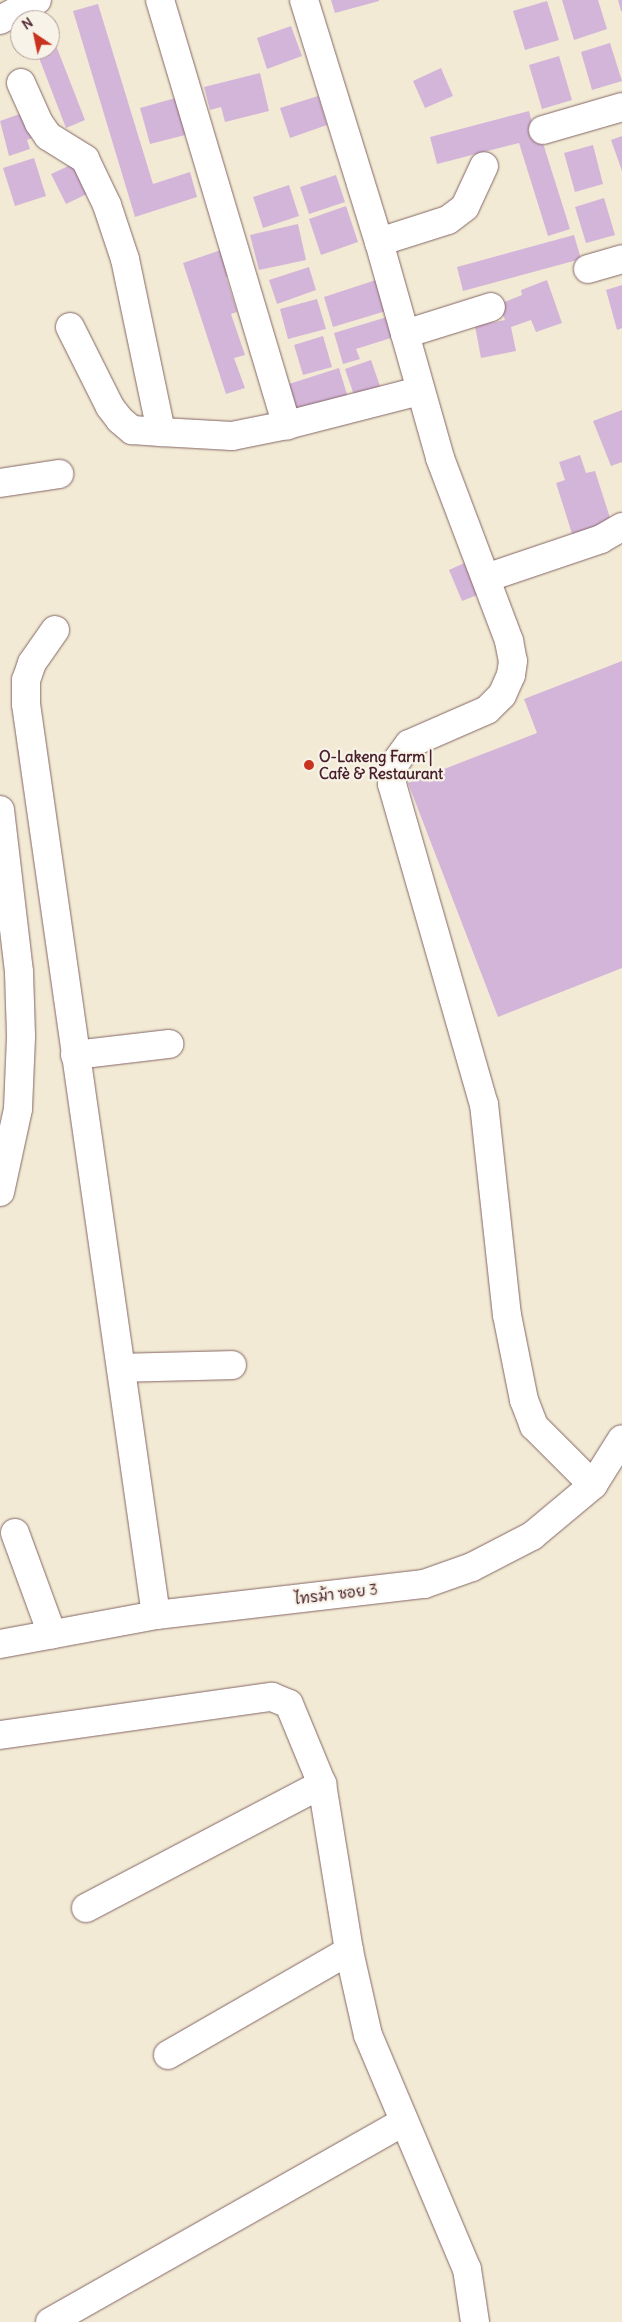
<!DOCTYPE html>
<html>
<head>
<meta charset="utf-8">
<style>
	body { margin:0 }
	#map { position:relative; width:622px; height:2322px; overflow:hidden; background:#f2ead4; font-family:Delius,"Playpen Sans Thai",sans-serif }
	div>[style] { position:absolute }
	.building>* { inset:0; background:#d4b5da }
	.roads { filter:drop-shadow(0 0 1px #856666) drop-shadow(0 0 1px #856666) }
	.minor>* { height:28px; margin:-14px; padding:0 14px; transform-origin:14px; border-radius:14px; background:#fff }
	.dots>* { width:14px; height:14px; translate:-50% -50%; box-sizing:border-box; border:2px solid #f7f3e8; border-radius:50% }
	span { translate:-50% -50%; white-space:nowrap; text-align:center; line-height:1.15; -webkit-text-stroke:4.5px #f7f3e8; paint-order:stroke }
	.poi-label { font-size:15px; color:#4a1f2b; font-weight:700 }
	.left { translate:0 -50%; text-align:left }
	.street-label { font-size:15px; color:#4a1f2b }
	.north { position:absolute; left:10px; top:10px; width:50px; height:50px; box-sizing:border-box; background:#f7f3e8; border:1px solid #b29e9c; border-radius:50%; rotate:326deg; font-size:14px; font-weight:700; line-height:20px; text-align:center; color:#4a1f2b }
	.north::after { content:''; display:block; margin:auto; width:18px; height:22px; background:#c8321e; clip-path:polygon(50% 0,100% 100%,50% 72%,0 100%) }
</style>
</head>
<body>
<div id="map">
	<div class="building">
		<div style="clip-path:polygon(331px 0,379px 0,379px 1px,335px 13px)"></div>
		<div style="clip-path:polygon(562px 0,598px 0,607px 29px,574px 40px)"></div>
		<div style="clip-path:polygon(618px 0,622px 0,622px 11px,621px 11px)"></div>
		<div style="clip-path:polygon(547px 1px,559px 40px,525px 50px,513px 11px)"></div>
		<div style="clip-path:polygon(98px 4px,153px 184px,190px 172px,197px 197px,135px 217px,73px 11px)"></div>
		<div style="clip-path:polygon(291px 26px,302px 56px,267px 69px,257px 38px)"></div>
		<div style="clip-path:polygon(50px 30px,85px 120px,66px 128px,36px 50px,50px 50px)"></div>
		<div style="clip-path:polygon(610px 43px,622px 81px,592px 90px,581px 52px)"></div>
		<div style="clip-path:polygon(559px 56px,572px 100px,542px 109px,529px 65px)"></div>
		<div style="clip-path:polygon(441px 68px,453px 96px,425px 108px,413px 81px)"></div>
		<div style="clip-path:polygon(260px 73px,269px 111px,225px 122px,221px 107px,210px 110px,204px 87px)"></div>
		<div style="clip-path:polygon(318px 96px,327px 125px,290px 138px,280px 108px)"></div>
		<div style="clip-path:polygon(179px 97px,189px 134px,150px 144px,140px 108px)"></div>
		<div style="clip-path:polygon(28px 111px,37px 136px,27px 140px,30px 149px,9px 156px,0 121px)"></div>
		<div style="clip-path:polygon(529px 111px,533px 126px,537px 124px,570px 229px,548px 236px,519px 143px,437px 164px,430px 137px)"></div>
		<div style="clip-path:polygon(622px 136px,622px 171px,611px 140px)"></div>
		<div style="clip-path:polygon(593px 145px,603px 184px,575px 192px,564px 153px)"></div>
		<div style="clip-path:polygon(34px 158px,46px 196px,15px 206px,3px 168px)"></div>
		<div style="clip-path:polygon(75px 163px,89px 193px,66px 204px,51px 174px)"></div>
		<div style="clip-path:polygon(336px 175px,345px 202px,309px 214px,300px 187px)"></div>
		<div style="clip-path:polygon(289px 185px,299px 216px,263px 228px,253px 197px)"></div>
		<div style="clip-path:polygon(604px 198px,615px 235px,586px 243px,575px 207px)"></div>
		<div style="clip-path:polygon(346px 206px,358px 242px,321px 255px,309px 219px)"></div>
		<div style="clip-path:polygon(298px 224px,306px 260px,259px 270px,250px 235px)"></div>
		<div style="clip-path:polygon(574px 235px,581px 259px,463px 291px,457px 267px)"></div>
		<div style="clip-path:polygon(224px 249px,233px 275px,226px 277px,237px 312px,231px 314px,245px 355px,234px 358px,245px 388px,226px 394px,183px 263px)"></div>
		<div style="clip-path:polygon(309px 267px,316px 290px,277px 304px,269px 280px)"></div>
		<div style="clip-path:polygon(376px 280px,386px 311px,333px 327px,324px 297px)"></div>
		<div style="clip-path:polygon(547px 280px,562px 323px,536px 332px,531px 320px,511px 327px,516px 351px,481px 358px,475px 326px,505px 320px,499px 304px,522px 295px,521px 290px)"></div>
		<div style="clip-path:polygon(622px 285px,622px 328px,617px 330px,606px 290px)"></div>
		<div style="clip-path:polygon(317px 299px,326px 329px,288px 339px,280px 309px)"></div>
		<div style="clip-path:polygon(387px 317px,394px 337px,356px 349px,360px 359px,343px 364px,334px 333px)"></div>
		<div style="clip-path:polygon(323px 336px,332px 367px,303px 375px,294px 345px)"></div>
		<div style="clip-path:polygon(371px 360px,381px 389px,355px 398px,345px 369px)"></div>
		<div style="clip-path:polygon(339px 368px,349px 401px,299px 417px,289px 384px)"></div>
		<div style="clip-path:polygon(622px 410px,622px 462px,611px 466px,593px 421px)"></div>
		<div style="clip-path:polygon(580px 455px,586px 473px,595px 471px,613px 527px,574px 540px,556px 483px,565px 480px,559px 462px)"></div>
		<div style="clip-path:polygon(471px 560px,485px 592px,462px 601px,449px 570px)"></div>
		<div style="clip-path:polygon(622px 661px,622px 968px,498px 1017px,408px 783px,537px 733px,524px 699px)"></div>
	</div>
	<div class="roads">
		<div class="minor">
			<div style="left:160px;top:0;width:444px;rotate:73.4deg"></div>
			<div style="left:304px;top:0;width:253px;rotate:72.8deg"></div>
			<div style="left:379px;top:242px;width:224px;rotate:74.2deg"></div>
			<div style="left:440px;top:458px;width:196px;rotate:69.3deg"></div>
			<div style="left:509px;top:641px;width:20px;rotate:79deg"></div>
			<div style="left:513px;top:661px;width:14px;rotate:98deg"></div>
			<div style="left:511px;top:675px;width:22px;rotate:114deg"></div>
			<div style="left:502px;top:695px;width:21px;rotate:135deg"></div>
			<div style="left:487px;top:710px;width:85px;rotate:156.4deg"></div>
			<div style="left:409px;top:744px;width:27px;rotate:126deg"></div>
			<div style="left:393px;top:766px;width:18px;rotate:93deg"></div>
			<div style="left:392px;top:784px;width:333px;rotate:74deg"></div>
			<div style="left:484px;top:1104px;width:212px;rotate:83.8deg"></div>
			<div style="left:507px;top:1315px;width:87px;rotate:78.7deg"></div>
			<div style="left:524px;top:1400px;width:28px;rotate:69deg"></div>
			<div style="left:534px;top:1426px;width:83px;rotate:45deg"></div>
			<div style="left:0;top:20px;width:42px;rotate:-28.4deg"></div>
			<div style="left:21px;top:83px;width:44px;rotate:65.8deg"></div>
			<div style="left:39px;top:123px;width:16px;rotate:55deg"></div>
			<div style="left:48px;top:136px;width:44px;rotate:31.9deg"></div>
			<div style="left:85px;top:159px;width:51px;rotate:64.4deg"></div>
			<div style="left:107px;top:205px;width:57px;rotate:71.6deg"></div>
			<div style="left:125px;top:259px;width:177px;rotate:78.2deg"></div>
			<div style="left:161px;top:432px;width:71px;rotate:3.2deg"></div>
			<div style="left:232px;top:436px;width:56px;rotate:-11.3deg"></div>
			<div style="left:287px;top:425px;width:136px;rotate:-14.4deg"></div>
			<div style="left:543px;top:130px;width:82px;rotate:-16.2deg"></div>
			<div style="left:379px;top:242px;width:72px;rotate:-17.7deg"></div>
			<div style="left:448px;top:220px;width:21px;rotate:-37deg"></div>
			<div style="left:465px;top:207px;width:45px;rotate:-65.1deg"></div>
			<div style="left:588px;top:269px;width:35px;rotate:-16deg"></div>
			<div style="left:70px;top:327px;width:89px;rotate:63.4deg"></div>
			<div style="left:110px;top:407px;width:16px;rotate:52deg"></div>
			<div style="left:120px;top:420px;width:16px;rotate:40deg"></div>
			<div style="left:132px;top:430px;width:29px;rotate:4deg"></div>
			<div style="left:405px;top:334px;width:90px;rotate:-17.4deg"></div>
			<div style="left:0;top:483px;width:60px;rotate:-8.7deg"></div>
			<div style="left:486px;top:578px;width:121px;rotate:-18.7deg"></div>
			<div style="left:601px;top:539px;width:24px;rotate:-30deg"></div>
			<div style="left:55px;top:630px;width:40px;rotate:124.9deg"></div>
			<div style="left:32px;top:663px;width:18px;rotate:109deg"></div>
			<div style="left:26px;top:680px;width:24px;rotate:90deg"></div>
			<div style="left:26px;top:704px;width:920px;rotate:81.88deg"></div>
			<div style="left:0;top:810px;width:163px;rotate:83.3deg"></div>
			<div style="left:19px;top:972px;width:65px;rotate:88.2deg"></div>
			<div style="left:21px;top:1037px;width:72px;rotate:92.4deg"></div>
			<div style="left:18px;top:1109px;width:85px;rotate:102.2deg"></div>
			<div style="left:75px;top:1055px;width:95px;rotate:-6.7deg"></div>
			<div style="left:121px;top:1368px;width:111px;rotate:-1.5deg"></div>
			<div style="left:15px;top:1533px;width:108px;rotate:69.9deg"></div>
			<div style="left:0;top:1644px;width:159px;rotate:-10.5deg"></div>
			<div style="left:156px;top:1615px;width:270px;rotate:-6.6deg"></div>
			<div style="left:424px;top:1584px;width:51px;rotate:-19.5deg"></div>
			<div style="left:472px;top:1567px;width:68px;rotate:-27.3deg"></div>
			<div style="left:532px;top:1536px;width:80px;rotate:-39.9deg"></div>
			<div style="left:593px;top:1485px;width:54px;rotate:-57.8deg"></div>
			<div style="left:0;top:1735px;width:275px;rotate:-8deg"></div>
			<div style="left:272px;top:1697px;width:18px;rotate:22deg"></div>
			<div style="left:289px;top:1704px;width:87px;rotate:67.6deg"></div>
			<div style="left:322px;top:1784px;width:169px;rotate:80.8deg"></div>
			<div style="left:349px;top:1951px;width:86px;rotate:77.3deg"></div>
			<div style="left:368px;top:2035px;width:254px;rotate:67.1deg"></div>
			<div style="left:467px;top:2269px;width:54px;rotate:81.4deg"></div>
			<div style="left:86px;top:1908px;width:267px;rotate:-27.7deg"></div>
			<div style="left:168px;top:2055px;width:209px;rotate:-29.9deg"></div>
			<div style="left:50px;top:2322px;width:407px;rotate:-29.5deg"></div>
		</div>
	</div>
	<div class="dots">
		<div style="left:309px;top:765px;background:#c8321e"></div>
	</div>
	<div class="poi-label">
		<span class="left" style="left:319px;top:765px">O-Lakeng Farm |<br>Cafè &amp; Restaurant</span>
	</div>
	<div class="street-label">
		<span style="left:336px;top:1594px;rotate:-7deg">ไทรม้า ซอย 3</span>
	</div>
	<div class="north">N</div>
</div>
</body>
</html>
